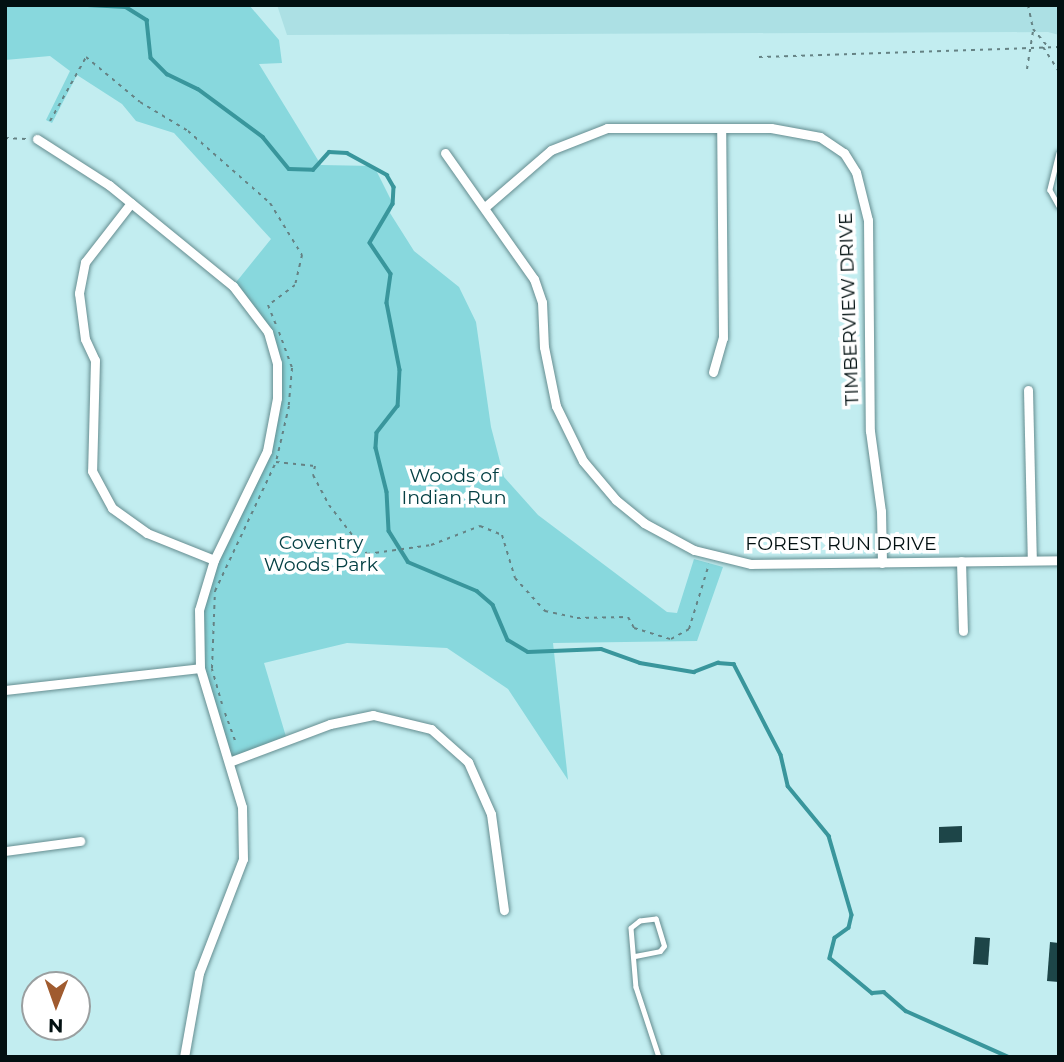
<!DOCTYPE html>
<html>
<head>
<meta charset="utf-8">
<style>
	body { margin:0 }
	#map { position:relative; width:1064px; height:1062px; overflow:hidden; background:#c2edf0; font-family:Montserrat,sans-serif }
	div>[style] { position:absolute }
	.built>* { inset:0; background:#ace0e4 }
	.green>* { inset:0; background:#88d8dd }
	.stream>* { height:3.5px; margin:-1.75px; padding:0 1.75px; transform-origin:1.75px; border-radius:1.75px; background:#39969c }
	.building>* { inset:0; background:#1d4548 }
	.path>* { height:2px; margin-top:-1px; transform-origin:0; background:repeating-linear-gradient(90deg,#658284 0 3.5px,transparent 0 8.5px) }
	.roads { filter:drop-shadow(0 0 2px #658d90) drop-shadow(0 0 2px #658d90) }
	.lane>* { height:4.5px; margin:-2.25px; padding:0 2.25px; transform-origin:2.25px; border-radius:2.25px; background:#fff }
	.street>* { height:9px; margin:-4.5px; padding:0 4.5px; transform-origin:4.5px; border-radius:4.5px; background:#fff }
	span { translate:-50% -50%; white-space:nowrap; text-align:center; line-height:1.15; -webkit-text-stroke:7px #fff; paint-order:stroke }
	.street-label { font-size:19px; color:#021011 }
	.park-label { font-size:19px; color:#054044 }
	.frame { position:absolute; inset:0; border:7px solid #021011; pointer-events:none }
	.north { position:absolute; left:21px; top:971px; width:70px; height:70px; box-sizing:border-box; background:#fff; border:2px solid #9a9fa0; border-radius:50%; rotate:181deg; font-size:19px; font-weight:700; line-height:28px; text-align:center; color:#021011 }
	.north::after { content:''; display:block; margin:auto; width:24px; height:32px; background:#a05b2f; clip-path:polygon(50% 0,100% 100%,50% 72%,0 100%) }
</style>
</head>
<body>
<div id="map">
	<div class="built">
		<div style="clip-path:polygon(277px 5px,1059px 5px,1059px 35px,1048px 32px,287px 35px)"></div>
	</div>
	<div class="green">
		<div style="clip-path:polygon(5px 5px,249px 5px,279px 40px,282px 63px,259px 64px,321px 165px,374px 166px,393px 204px,390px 213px,414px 251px,459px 287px,476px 322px,491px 427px,504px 477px,538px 515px,667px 612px,677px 613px,694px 559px,723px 567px,697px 641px,553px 643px,568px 780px,508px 689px,447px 648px,347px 643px,264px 663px,287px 740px,229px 762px,200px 668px,199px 610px,214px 560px,267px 451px,277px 363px,268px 332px,233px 286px,271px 239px,174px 133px,136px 121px,122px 104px,77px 75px,52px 123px,46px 120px,70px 71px,50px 56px,5px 60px)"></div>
	</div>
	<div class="stream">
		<div style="left:88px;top:5px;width:38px;rotate:3deg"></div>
		<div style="left:126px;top:7px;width:25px;rotate:32deg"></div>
		<div style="left:147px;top:20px;width:38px;rotate:84deg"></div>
		<div style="left:151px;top:58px;width:23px;rotate:45deg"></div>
		<div style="left:167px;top:74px;width:34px;rotate:26deg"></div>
		<div style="left:198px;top:89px;width:81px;rotate:36.4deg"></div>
		<div style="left:263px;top:137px;width:41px;rotate:50.9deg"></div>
		<div style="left:289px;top:169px;width:24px;rotate:2deg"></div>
		<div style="left:313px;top:170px;width:24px;rotate:-48deg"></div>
		<div style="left:329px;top:152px;width:18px;rotate:3deg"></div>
		<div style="left:347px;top:153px;width:46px;rotate:28.8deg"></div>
		<div style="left:387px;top:175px;width:14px;rotate:60deg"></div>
		<div style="left:394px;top:187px;width:17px;rotate:93deg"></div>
		<div style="left:393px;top:204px;width:45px;rotate:120.5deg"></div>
		<div style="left:370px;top:243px;width:37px;rotate:56deg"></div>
		<div style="left:391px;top:274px;width:29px;rotate:98deg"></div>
		<div style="left:387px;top:303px;width:68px;rotate:79deg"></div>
		<div style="left:400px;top:370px;width:36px;rotate:93deg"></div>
		<div style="left:398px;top:406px;width:34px;rotate:128deg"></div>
		<div style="left:377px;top:433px;width:15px;rotate:94deg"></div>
		<div style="left:376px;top:448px;width:45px;rotate:76deg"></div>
		<div style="left:387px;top:492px;width:39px;rotate:87deg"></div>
		<div style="left:389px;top:531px;width:36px;rotate:58deg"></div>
		<div style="left:408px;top:562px;width:75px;rotate:22.8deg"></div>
		<div style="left:477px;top:591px;width:21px;rotate:41deg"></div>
		<div style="left:493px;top:605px;width:38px;rotate:67deg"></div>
		<div style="left:508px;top:640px;width:23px;rotate:31deg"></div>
		<div style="left:528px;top:652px;width:73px;rotate:-2.4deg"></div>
		<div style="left:601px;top:649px;width:41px;rotate:19.7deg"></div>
		<div style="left:640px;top:663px;width:55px;rotate:9.5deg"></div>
		<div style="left:694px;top:672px;width:26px;rotate:-21deg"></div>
		<div style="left:718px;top:663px;width:16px;rotate:4deg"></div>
		<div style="left:734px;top:664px;width:102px;rotate:62.7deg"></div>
		<div style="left:781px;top:755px;width:32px;rotate:77deg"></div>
		<div style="left:788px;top:786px;width:65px;rotate:50.6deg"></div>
		<div style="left:829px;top:836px;width:82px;rotate:73.8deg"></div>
		<div style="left:852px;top:915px;width:13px;rotate:103deg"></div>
		<div style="left:849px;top:928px;width:17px;rotate:144deg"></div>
		<div style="left:835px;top:938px;width:21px;rotate:104deg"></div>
		<div style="left:830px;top:958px;width:55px;rotate:39.8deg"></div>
		<div style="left:872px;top:993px;width:12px;rotate:-5deg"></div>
		<div style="left:884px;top:992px;width:29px;rotate:41deg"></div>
		<div style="left:906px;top:1011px;width:113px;rotate:24.1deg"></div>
	</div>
	<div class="building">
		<div style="clip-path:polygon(962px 826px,962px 842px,939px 843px,939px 827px)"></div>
		<div style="clip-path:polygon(975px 937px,990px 938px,988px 965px,973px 964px)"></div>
		<div style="clip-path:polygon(1050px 942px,1059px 943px,1059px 982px,1047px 981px)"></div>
	</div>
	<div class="path">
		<div style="left:1028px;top:5px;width:25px;rotate:78deg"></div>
		<div style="left:1033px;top:29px;width:23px;rotate:50deg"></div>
		<div style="left:1043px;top:47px;width:30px;rotate:57deg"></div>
		<div style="left:759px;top:57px;width:300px;rotate:-1.9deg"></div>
		<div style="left:1027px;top:69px;width:39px;rotate:-81deg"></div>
		<div style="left:50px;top:121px;width:73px;rotate:-60.6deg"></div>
		<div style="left:86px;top:57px;width:70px;rotate:39.8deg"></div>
		<div style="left:140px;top:102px;width:56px;rotate:31.1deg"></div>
		<div style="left:188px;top:131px;width:109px;rotate:41.3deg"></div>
		<div style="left:270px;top:203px;width:61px;rotate:58.4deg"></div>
		<div style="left:302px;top:255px;width:31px;rotate:103deg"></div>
		<div style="left:295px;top:285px;width:34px;rotate:143deg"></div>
		<div style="left:268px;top:305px;width:24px;rotate:68deg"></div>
		<div style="left:5px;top:138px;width:21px;rotate:3deg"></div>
		<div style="left:279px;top:332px;width:38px;rotate:70deg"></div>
		<div style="left:292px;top:368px;width:38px;rotate:95deg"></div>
		<div style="left:289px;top:406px;width:57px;rotate:103.1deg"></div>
		<div style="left:276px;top:462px;width:39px;rotate:6deg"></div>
		<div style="left:315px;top:466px;width:9px;rotate:103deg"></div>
		<div style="left:313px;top:475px;width:34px;rotate:62deg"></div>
		<div style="left:329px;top:505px;width:62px;rotate:52.2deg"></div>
		<div style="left:367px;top:554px;width:65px;rotate:-8deg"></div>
		<div style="left:431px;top:545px;width:53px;rotate:-21.2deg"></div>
		<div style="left:480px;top:526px;width:24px;rotate:22deg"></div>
		<div style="left:502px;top:535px;width:45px;rotate:73.2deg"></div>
		<div style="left:515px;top:578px;width:45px;rotate:47.7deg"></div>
		<div style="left:545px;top:611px;width:33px;rotate:12deg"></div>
		<div style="left:577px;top:618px;width:51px;rotate:-1.1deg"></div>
		<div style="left:628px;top:617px;width:13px;rotate:61deg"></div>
		<div style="left:634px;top:628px;width:39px;rotate:17deg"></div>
		<div style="left:671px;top:639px;width:21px;rotate:-29deg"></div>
		<div style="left:689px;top:629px;width:68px;rotate:-72.9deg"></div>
		<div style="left:222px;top:704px;width:37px;rotate:-106deg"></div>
		<div style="left:212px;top:668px;width:77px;rotate:-87.8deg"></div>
		<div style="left:215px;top:591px;width:143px;rotate:-64.7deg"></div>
		<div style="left:225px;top:713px;width:30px;rotate:70deg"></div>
	</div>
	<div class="roads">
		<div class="lane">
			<div style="left:1059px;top:153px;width:38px;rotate:104deg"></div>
			<div style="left:1050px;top:190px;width:18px;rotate:61deg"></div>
			<div style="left:635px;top:956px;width:25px;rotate:-11deg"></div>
			<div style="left:660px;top:951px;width:6px;rotate:-51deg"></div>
			<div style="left:664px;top:946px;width:28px;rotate:-107deg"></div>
			<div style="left:656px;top:919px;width:16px;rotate:173deg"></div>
			<div style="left:640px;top:921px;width:11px;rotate:142deg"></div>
			<div style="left:631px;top:928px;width:59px;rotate:85.2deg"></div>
			<div style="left:636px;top:987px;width:74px;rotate:71.8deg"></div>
		</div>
		<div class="street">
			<div style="left:37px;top:139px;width:85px;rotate:32.6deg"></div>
			<div style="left:109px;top:185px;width:160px;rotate:39.2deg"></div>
			<div style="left:233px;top:286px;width:58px;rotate:52.7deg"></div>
			<div style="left:268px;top:332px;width:32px;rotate:74deg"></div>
			<div style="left:277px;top:363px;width:35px;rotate:90deg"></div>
			<div style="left:277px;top:398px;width:54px;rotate:100.7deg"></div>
			<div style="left:267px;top:451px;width:121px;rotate:115.9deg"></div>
			<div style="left:214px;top:560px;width:52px;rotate:106.7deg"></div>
			<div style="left:199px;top:610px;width:58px;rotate:89deg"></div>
			<div style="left:200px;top:668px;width:145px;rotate:73.2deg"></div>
			<div style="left:242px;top:807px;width:52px;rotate:88.9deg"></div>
			<div style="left:243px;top:859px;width:122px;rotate:111.1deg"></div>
			<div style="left:199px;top:973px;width:85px;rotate:100.1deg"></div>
			<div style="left:445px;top:153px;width:154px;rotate:54.8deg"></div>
			<div style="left:534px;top:279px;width:24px;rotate:71deg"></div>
			<div style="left:542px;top:302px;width:45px;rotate:87.5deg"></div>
			<div style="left:544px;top:347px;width:60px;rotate:78.5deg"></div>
			<div style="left:556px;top:406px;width:61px;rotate:63.9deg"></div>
			<div style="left:583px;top:461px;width:51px;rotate:49.8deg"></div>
			<div style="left:616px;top:500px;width:36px;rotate:39deg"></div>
			<div style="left:644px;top:523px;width:57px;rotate:28.4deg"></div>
			<div style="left:694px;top:550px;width:59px;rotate:13.8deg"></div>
			<div style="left:751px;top:564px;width:308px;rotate:-0.7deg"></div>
			<div style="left:131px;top:203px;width:75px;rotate:127.9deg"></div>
			<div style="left:85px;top:262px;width:32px;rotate:101deg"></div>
			<div style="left:79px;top:293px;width:46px;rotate:82.6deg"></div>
			<div style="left:85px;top:339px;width:23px;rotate:65deg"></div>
			<div style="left:95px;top:360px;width:111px;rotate:91.5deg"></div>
			<div style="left:92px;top:471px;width:42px;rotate:61.6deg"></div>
			<div style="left:112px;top:508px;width:43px;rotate:35.5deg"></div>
			<div style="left:147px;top:533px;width:72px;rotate:21.9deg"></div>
			<div style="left:485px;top:207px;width:87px;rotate:-40.8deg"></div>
			<div style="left:551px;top:150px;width:60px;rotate:-21.4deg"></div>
			<div style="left:607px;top:128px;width:164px"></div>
			<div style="left:771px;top:128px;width:50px;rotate:10.4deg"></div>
			<div style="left:820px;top:137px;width:29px;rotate:34deg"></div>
			<div style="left:844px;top:153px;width:22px;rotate:58deg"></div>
			<div style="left:856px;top:172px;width:49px;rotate:76deg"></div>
			<div style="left:868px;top:220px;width:211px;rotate:89.5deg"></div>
			<div style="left:870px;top:431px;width:81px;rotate:82.2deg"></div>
			<div style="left:881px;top:511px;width:52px;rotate:88.9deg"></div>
			<div style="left:713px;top:372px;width:35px;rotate:-74deg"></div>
			<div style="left:723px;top:338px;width:210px;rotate:-90.5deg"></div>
			<div style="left:1028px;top:390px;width:170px;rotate:88.7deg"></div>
			<div style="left:961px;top:561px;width:70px;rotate:88.4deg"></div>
			<div style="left:5px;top:690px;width:196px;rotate:-6.4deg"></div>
			<div style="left:229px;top:762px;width:108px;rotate:-20.6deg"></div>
			<div style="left:330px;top:724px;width:44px;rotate:-11.8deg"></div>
			<div style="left:373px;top:715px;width:60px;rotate:13.6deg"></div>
			<div style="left:431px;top:729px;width:50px;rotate:41.7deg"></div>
			<div style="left:468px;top:762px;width:57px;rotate:66.1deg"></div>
			<div style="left:491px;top:814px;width:97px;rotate:82.3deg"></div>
			<div style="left:5px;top:851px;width:76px;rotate:-7.6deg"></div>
		</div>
	</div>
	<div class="street-label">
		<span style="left:849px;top:309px;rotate:-92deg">TIMBERVIEW DRIVE</span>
		<span style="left:841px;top:544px">FOREST RUN DRIVE</span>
	</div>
	<div class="park-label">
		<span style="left:454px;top:487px">Woods of<br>Indian Run</span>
		<span style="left:321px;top:554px">Coventry<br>Woods Park</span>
	</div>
	<div class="frame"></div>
	<div class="north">N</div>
</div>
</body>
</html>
